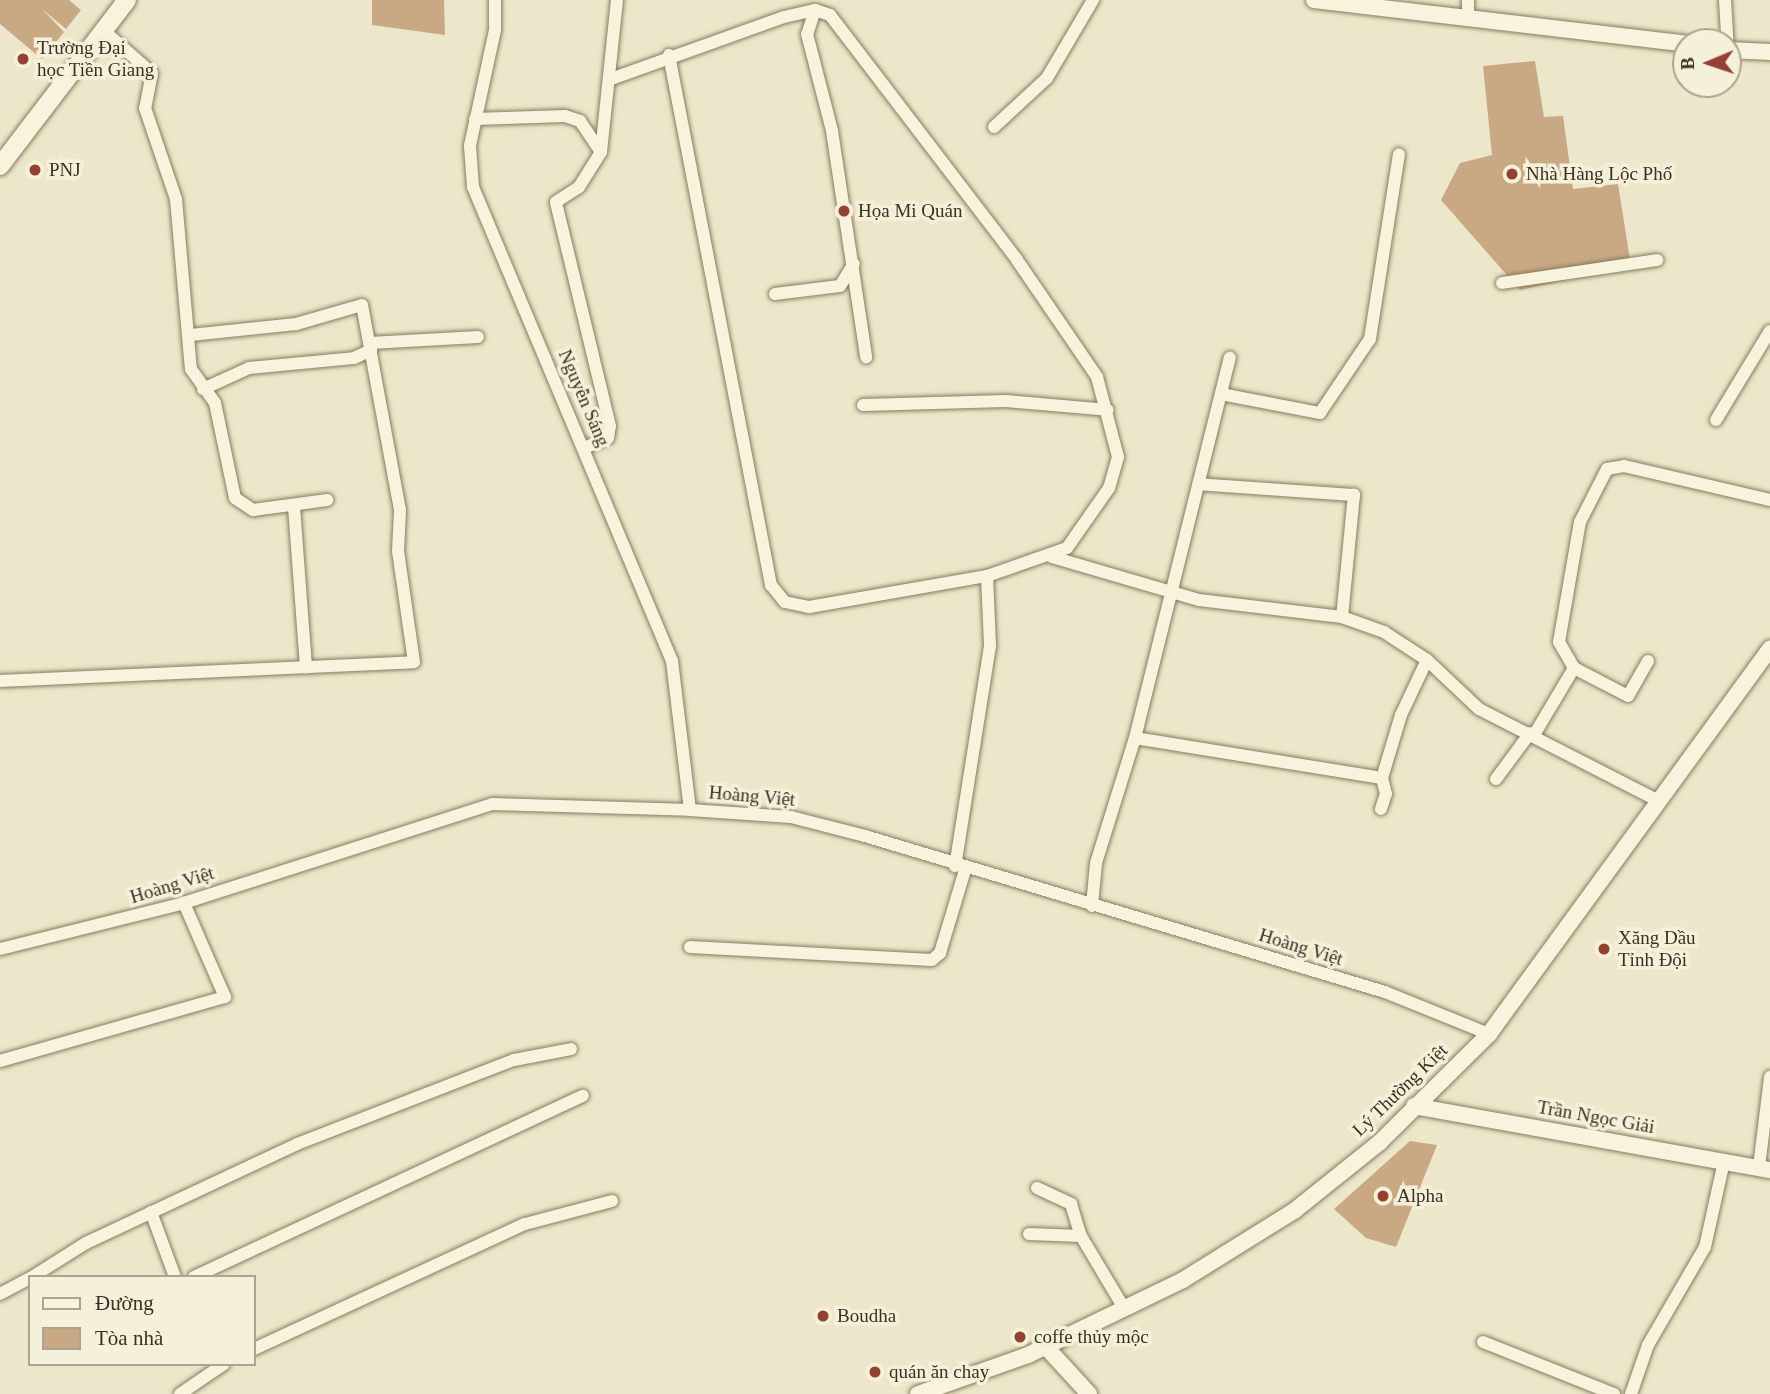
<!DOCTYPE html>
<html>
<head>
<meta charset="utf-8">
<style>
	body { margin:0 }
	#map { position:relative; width:1770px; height:1394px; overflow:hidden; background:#ece7ca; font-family:"Times New Roman",serif }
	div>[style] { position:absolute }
	.building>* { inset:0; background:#c8a983 }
	.roads { filter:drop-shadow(0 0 2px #887b5f) drop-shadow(0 0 2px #887b5f) }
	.minor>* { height:12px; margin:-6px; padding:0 6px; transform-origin:6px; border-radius:6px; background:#f7f3dd }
	.tertiary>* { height:16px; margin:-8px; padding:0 8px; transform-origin:8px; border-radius:8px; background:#f7f3dd }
	.secondary>* { height:18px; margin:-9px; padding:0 9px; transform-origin:9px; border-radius:9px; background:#f7f3dd }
	.dots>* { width:19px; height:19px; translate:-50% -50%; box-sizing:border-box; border:4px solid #f4f0d9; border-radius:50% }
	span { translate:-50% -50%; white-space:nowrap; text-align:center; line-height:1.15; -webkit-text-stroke:7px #f4f0d9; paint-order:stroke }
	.poi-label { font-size:19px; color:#3a3122 }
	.left { translate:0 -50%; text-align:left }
	.street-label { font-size:19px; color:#3a3122 }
	.legend { position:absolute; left:28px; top:1275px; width:228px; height:91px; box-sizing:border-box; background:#f4f0d9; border:2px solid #aaa490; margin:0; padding:9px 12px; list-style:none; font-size:21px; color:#3a3122 }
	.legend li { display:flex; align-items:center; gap:14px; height:35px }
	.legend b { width:35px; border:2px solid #aaa490 }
	.north { position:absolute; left:1672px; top:28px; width:70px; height:70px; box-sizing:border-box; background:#f4f0d9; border:2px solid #aaa490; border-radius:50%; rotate:268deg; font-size:19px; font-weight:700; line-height:28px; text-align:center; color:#3a3122 }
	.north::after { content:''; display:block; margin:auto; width:24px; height:32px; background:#944033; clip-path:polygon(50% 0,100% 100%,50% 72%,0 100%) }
</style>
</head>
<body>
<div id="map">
	<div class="building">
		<div style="clip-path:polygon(0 0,69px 0,81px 10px,66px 29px,42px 9px,64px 32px,42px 59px,0 24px)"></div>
		<div style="clip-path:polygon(372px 0,444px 0,445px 35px,372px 25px)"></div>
		<div style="clip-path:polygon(1535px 61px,1544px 117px,1563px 116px,1573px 189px,1618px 184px,1631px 266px,1520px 290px,1441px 200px,1460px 163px,1492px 155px,1483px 66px)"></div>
		<div style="clip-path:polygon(1410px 1141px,1437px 1145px,1396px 1247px,1366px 1238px,1334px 1209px)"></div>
	</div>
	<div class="roads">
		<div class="minor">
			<div style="left:495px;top:0;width:30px;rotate:90deg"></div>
			<div style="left:495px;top:30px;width:119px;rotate:102.2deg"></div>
			<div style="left:470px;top:146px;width:41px;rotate:85.8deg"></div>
			<div style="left:473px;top:187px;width:514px;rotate:67.23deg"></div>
			<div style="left:672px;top:661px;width:150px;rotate:83.1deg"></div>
			<div style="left:1468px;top:0;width:15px;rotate:90deg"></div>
			<div style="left:1725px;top:0;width:50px;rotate:86.6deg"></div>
			<div style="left:815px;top:10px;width:25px;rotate:108deg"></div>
			<div style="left:807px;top:34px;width:100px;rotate:75.5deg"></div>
			<div style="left:832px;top:131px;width:229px;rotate:81.4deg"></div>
			<div style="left:103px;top:30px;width:65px;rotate:41.3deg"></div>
			<div style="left:152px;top:73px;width:36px;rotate:101deg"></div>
			<div style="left:145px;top:108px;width:96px;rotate:71.2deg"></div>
			<div style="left:176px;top:199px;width:171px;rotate:85deg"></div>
			<div style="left:191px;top:369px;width:42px;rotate:54.8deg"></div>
			<div style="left:215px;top:403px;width:97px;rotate:78.1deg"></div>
			<div style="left:235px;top:498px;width:22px;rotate:34deg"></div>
			<div style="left:253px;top:510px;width:75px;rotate:-7.7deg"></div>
			<div style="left:669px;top:55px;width:540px;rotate:79.11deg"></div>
			<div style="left:771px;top:585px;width:22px;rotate:51deg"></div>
			<div style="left:785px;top:602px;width:25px;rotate:12deg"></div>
			<div style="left:809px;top:607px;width:181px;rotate:-9.9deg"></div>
			<div style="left:611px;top:79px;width:184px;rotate:-19.7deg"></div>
			<div style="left:784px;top:17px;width:32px;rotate:-13deg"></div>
			<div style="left:815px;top:10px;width:16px;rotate:18deg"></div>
			<div style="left:830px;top:15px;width:308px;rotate:52.6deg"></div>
			<div style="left:1017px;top:260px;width:142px;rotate:55.6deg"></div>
			<div style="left:1097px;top:377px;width:83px;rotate:75.3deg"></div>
			<div style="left:1118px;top:457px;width:32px;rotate:106deg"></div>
			<div style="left:1109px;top:488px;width:73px;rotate:125deg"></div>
			<div style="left:1067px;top:548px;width:85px;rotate:160.7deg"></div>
			<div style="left:987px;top:576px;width:70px;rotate:87.5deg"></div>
			<div style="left:990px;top:646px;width:223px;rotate:99deg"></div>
			<div style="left:475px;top:119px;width:90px;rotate:-1.9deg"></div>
			<div style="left:565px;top:116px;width:16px;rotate:18deg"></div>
			<div style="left:580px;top:121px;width:37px;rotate:56deg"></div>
			<div style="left:994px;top:127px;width:72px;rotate:-42.8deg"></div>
			<div style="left:1047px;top:78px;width:91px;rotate:-59.5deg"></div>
			<div style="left:1502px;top:283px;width:157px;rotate:-8.4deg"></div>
			<div style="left:775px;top:294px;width:65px;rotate:-7deg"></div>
			<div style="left:840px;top:286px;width:26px;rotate:-58deg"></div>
			<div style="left:370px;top:343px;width:108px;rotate:-3.2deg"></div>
			<div style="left:203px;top:389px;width:51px;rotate:-24.5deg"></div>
			<div style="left:249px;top:368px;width:105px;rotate:-5.4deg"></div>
			<div style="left:354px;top:358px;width:19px;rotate:-25deg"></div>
			<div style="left:1221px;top:394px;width:101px;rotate:10.9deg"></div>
			<div style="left:1320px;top:413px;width:89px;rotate:-56deg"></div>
			<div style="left:1370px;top:339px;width:187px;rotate:-81.1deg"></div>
			<div style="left:863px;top:405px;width:143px;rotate:-1.6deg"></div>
			<div style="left:1006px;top:401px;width:102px;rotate:5deg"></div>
			<div style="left:1716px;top:420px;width:104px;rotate:-58.8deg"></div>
			<div style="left:584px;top:448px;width:26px;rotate:-23deg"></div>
			<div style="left:608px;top:438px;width:12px;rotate:-81deg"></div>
			<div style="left:610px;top:426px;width:230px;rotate:-103.6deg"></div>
			<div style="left:556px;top:202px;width:27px;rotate:-33deg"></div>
			<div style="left:579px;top:187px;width:41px;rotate:-57.8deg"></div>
			<div style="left:601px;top:152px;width:153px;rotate:-84deg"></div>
			<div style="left:294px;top:507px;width:161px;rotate:85.7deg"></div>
			<div style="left:1052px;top:557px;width:153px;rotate:16.3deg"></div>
			<div style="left:1199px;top:600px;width:144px;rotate:6.8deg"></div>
			<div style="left:1342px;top:617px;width:123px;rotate:-84.4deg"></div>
			<div style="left:1354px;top:495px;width:156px;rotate:-176deg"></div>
			<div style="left:1342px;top:617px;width:45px;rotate:19.7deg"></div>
			<div style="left:1384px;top:632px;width:51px;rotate:33.1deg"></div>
			<div style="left:1427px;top:660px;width:71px;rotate:43.3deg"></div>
			<div style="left:1479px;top:709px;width:200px;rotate:27.1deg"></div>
			<div style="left:1648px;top:661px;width:40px;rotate:119.7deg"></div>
			<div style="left:1628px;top:696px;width:61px;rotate:-152.6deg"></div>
			<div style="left:1574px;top:668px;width:30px;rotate:-120deg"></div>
			<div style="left:1559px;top:642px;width:122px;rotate:-80.1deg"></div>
			<div style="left:1580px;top:522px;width:59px;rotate:-63deg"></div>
			<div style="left:1607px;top:469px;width:17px;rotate:-10deg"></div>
			<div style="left:1624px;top:466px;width:150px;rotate:13.1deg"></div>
			<div style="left:0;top:681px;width:414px;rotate:-2.6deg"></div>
			<div style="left:414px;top:662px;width:112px;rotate:-98.2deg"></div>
			<div style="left:398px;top:551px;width:41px;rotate:-87.2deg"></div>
			<div style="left:400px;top:510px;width:208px;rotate:-100.5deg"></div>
			<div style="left:362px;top:305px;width:69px;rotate:163.9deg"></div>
			<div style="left:296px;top:324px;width:106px;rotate:174deg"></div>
			<div style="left:1534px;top:735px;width:78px;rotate:-59.2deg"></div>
			<div style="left:1135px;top:738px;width:250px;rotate:9.2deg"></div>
			<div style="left:1496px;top:779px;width:57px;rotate:-53.5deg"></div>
			<div style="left:1381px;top:809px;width:16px;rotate:-72deg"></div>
			<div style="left:1386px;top:794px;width:16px;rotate:-104deg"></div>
			<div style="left:1382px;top:778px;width:66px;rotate:-73.2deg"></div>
			<div style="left:1401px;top:715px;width:61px;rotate:-64.7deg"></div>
			<div style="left:1092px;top:906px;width:43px;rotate:-84.7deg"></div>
			<div style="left:1096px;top:863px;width:131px;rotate:-72.7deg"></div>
			<div style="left:1135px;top:738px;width:392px;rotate:-76deg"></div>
			<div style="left:690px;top:947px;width:242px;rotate:3.1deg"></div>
			<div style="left:932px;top:960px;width:11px;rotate:-41deg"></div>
			<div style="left:940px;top:953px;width:87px;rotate:-73.2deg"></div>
			<div style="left:0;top:949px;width:190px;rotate:-14deg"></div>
			<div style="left:184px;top:903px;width:324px;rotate:-17.8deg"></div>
			<div style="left:492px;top:804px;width:198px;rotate:1.7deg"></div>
			<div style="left:690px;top:810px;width:101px;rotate:4deg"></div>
			<div style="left:791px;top:817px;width:76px;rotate:14.4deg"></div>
			<div style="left:865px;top:836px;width:543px;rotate:16.7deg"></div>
			<div style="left:1385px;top:992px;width:112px;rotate:22deg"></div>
			<div style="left:0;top:1061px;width:234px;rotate:-15.9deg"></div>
			<div style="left:225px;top:997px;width:103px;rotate:-113.6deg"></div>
			<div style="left:1759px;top:1167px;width:91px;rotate:-83deg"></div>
			<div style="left:1037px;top:1188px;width:38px;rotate:25deg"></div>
			<div style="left:1071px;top:1204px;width:34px;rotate:73deg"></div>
			<div style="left:151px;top:1212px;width:69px;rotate:69.7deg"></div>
			<div style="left:1029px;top:1234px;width:52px;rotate:2.2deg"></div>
			<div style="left:1081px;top:1236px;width:84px;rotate:59.2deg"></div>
			<div style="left:32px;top:1277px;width:64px;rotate:-32.2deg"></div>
			<div style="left:86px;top:1243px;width:233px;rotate:-25.1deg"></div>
			<div style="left:297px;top:1144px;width:233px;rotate:-21.2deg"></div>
			<div style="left:514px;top:1060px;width:58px;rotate:-10.9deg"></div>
			<div style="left:194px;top:1277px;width:429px;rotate:-25deg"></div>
			<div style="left:0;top:1294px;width:34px;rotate:-28deg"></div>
			<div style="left:1483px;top:1342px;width:141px;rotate:21.7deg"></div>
			<div style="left:254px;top:1349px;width:298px;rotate:-24.8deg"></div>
			<div style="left:525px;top:1224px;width:90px;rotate:-14.8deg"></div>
			<div style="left:180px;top:1394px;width:53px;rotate:-34.3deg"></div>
			<div style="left:1631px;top:1394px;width:52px;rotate:-70.9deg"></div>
			<div style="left:1648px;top:1345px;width:113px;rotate:-59.8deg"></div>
			<div style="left:1705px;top:1247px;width:88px;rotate:-77.5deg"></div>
		</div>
		<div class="tertiary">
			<div style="left:1314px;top:0;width:375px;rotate:6.7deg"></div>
			<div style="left:1728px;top:50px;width:42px;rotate:2.7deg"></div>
			<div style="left:1414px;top:1106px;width:362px;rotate:10.2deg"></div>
			<div style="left:1046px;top:1347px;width:64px;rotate:47.5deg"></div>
			<div style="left:918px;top:1394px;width:117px;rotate:-19.5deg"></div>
			<div style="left:1028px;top:1355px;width:172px;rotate:-25.8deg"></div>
			<div style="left:1183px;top:1280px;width:131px;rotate:-31.9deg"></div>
			<div style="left:1294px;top:1211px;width:110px;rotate:-38.7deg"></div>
			<div style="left:1380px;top:1142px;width:153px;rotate:-44.7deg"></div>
			<div style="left:1489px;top:1034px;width:477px;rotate:-53.9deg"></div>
		</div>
		<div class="secondary">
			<div style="left:0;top:166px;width:209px;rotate:-52.6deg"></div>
		</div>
	</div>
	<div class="dots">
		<div style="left:23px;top:59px;background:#944033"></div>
		<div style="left:35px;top:170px;background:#944033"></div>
		<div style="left:1512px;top:174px;background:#944033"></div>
		<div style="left:844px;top:211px;background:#944033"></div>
		<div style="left:1604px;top:949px;background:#944033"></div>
		<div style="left:1383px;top:1196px;background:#944033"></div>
		<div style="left:823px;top:1316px;background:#944033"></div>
		<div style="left:1020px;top:1337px;background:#944033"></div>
		<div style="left:875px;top:1372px;background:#944033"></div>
	</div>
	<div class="poi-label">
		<span class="left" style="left:37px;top:59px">Trường Đại<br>học Tiền Giang</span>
		<span class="left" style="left:49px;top:170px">PNJ</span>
		<span class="left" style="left:1526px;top:174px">Nhà Hàng Lộc Phố</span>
		<span class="left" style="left:858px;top:211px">Họa Mi Quán</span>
		<span class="left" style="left:1618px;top:949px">Xăng Dầu<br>Tỉnh Đội</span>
		<span class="left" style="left:1397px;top:1196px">Alpha</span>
		<span class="left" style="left:837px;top:1316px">Boudha</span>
		<span class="left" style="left:1034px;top:1337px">coffe thủy mộc</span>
		<span class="left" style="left:889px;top:1372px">quán ăn chay</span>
	</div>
	<div class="street-label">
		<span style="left:584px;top:398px;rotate:67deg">Nguyễn Sáng</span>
		<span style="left:752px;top:796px;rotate:5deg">Hoàng Việt</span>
		<span style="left:172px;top:885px;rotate:-17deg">Hoàng Việt</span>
		<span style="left:1301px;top:947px;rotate:17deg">Hoàng Việt</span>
		<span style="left:1400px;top:1090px;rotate:-44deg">Lý Thường Kiệt</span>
		<span style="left:1596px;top:1117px;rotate:10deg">Trần Ngọc Giải</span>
	</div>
	<ul class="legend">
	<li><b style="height:9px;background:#f7f3dd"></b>Đường</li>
	<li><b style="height:19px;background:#c8a983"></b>Tòa nhà</li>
	</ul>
	<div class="north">B</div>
</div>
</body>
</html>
